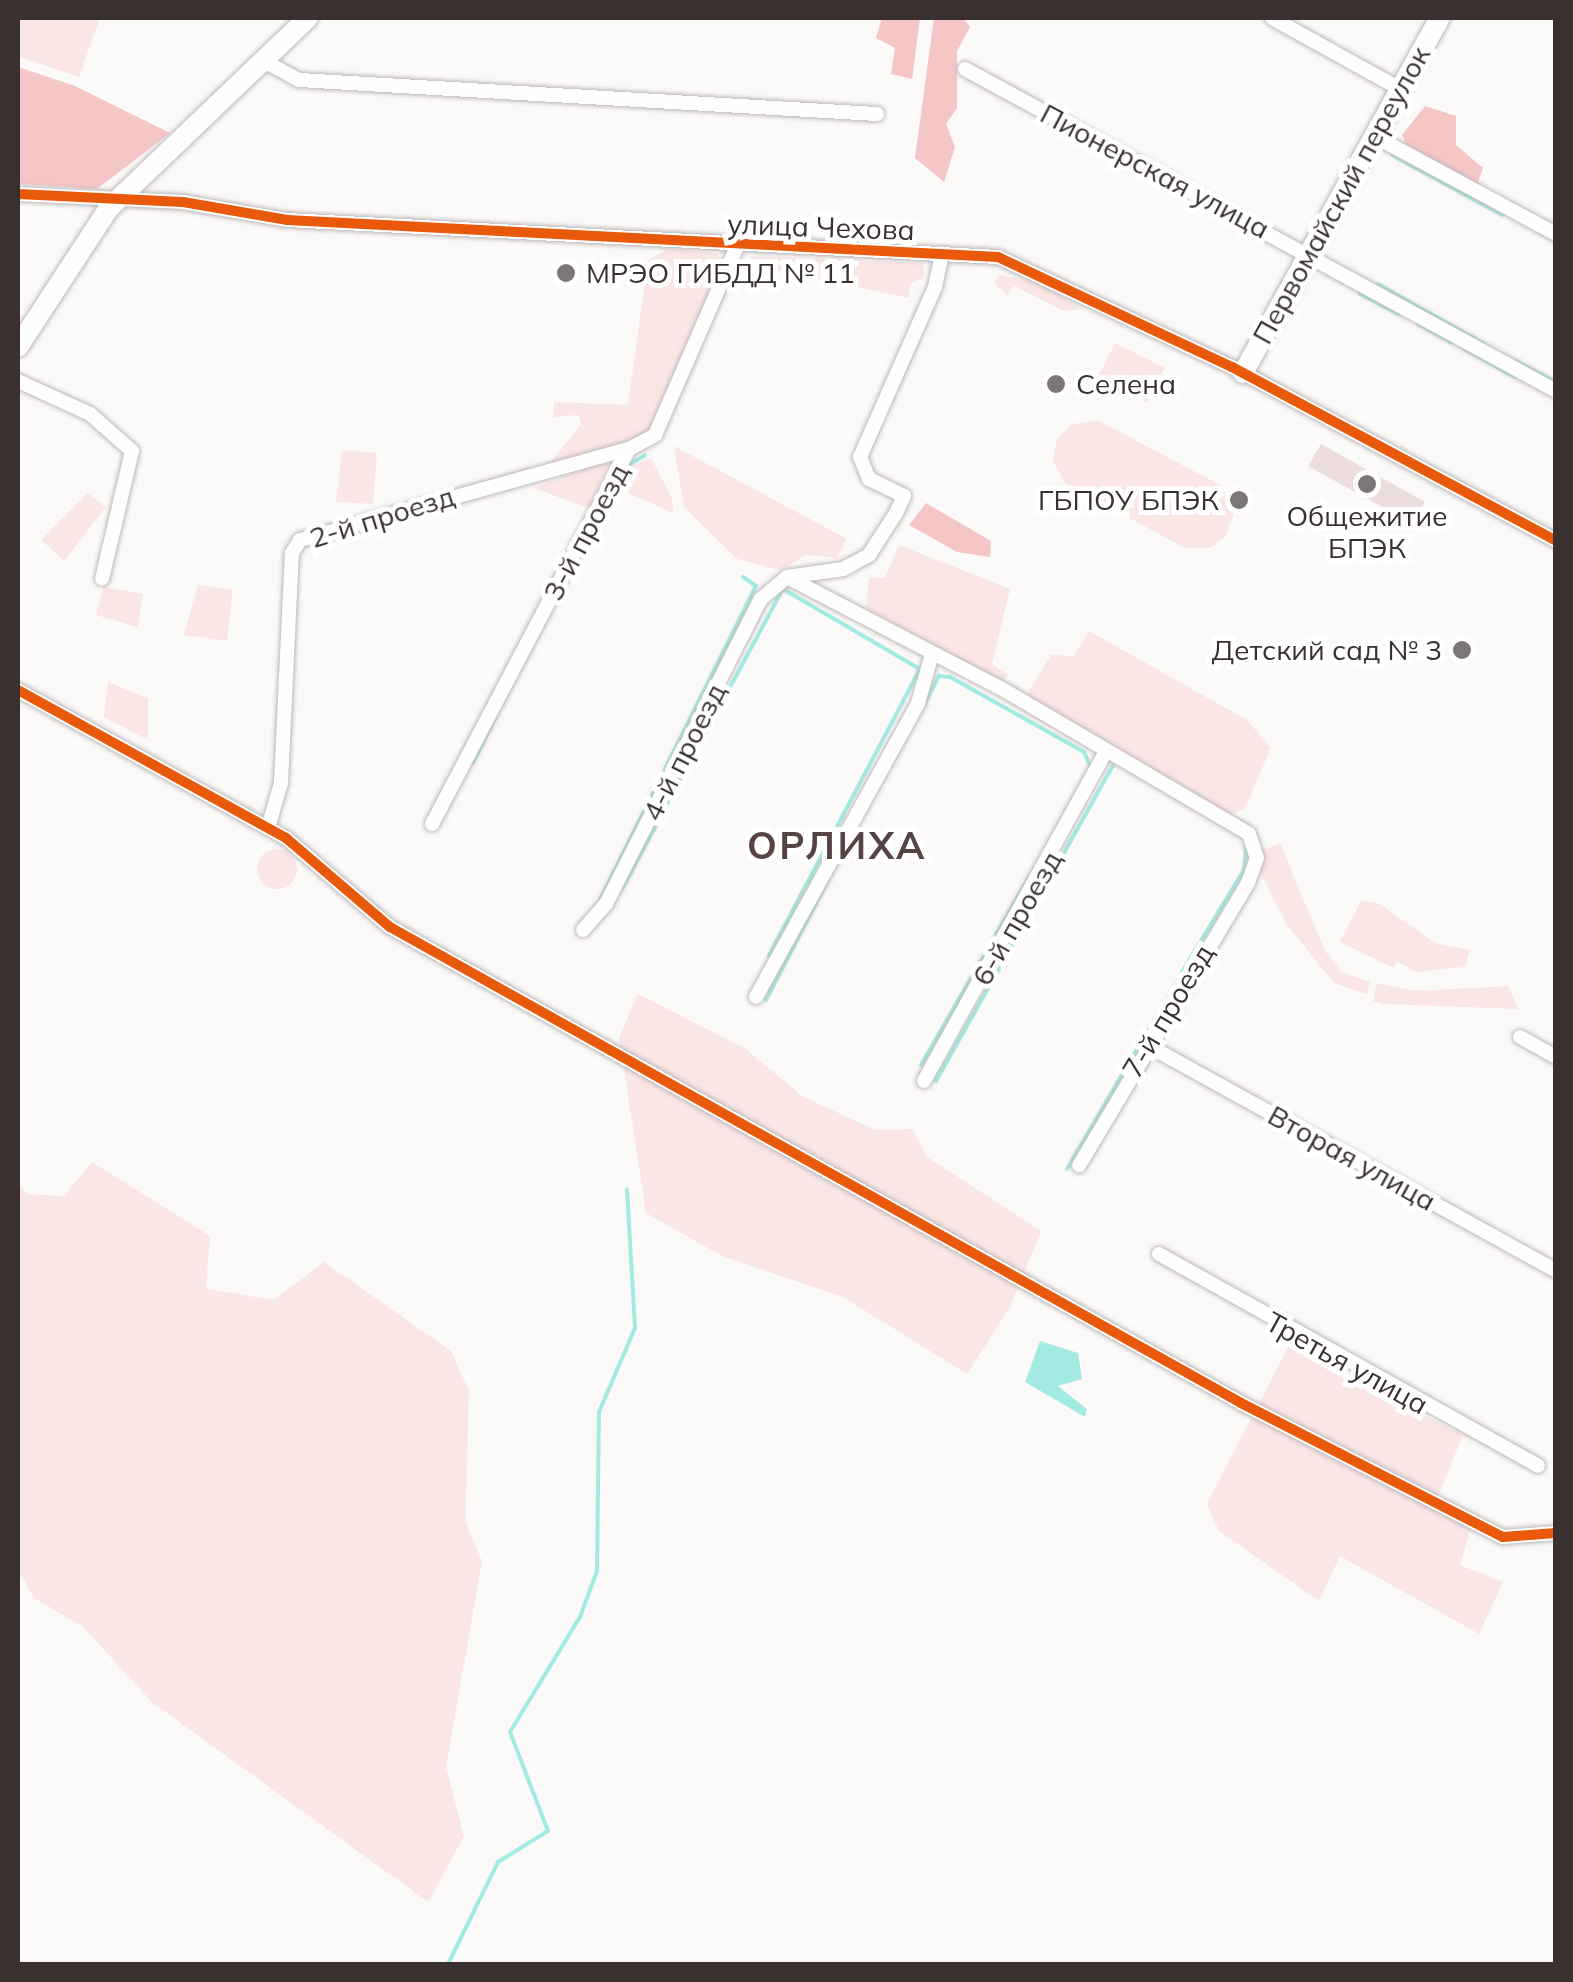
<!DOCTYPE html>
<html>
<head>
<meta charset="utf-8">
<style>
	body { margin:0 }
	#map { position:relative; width:1573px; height:1982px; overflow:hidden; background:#fcf9f9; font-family:Mulish,sans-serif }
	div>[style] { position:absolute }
	.green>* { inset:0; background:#fbe6e6 }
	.round { border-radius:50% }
	.forest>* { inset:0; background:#f5c6c6 }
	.water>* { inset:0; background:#a3ebe2 }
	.stream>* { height:4px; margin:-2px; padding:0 2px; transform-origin:2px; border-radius:2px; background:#a3ebe2 }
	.building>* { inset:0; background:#ecdede }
	.roads { filter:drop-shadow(0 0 2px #beb8b8) drop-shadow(0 0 2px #beb8b8) }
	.street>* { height:14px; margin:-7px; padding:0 7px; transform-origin:7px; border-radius:7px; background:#fffefe }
	.secondary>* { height:20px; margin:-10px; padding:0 10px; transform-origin:10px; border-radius:10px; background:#fffefe }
	.cycleway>* { height:10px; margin:-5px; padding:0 5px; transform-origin:5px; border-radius:5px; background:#e8590c }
	.dots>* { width:28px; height:28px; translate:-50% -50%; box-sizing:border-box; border:5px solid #fff; border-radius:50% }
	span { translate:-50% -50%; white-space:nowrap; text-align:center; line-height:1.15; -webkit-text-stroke:10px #fff; paint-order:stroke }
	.street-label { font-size:28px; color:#39302f }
	.poi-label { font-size:28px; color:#39302f }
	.left { translate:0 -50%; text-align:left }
	.right { translate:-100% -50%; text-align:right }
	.district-label { font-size:38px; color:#574343; font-weight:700; letter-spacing:2.5px }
	.frame { position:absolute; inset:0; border:20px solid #39302f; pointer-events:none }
</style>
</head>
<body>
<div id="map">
	<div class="green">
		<div style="clip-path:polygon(18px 18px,100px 18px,79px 77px,18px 56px)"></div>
		<div style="clip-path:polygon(668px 249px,717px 253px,722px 266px,651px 431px,619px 448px,550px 463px,581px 424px,579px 415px,553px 417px,554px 402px,628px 405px,648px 260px)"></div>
		<div style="clip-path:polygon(751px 256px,915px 263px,924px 265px,924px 278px,911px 283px,909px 298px,751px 265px)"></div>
		<div style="clip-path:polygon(1000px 275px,1041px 283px,1080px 309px,1064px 311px,1014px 286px,1007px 296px,994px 282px)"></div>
		<div style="clip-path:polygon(1115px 343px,1165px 368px,1147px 402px,1098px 377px)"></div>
		<div style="clip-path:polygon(1099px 421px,1222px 486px,1234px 514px,1225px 537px,1210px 548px,1185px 548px,1066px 484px,1053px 461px,1057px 439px,1072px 424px)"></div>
		<div style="clip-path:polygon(674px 446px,847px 539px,837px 558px,807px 555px,780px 570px,737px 559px,684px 507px)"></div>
		<div style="clip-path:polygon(342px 450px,377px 453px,373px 504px,336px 502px)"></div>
		<div style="clip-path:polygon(651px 458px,672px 498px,673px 513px,617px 488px,633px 465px)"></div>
		<div style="clip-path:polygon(609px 460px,616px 465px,593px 510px,534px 488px)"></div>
		<div style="clip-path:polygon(88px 493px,106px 507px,64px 561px,41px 540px)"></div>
		<div style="clip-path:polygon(899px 545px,1010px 589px,992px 664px,1008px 675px,1002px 683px,866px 608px,869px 577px,885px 578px)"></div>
		<div style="clip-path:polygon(198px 585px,233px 590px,227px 641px,184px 635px)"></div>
		<div style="clip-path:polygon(103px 587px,143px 594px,138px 627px,96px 615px)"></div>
		<div style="clip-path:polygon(1089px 631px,1247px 720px,1271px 748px,1245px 808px,1230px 815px,1026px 696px,1051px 655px,1074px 656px)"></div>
		<div style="clip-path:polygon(108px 682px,148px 698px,148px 740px,104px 717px)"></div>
		<div style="clip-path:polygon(1280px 843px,1325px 951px,1342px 972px,1370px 982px,1367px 994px,1334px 983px,1287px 925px,1260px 872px,1260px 852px)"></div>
		<div class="round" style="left:257px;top:849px;width:40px;height:40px"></div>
		<div style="clip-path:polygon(1361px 901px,1380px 904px,1435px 943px,1470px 950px,1465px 967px,1416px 972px,1397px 961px,1394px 968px,1340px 942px)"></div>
		<div style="clip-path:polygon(1377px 983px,1415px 991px,1509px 986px,1518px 1009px,1383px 1004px,1373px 1001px)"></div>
		<div style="clip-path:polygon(638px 994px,746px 1049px,802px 1096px,875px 1130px,912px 1129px,927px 1157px,1041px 1231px,1010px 1307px,967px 1374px,843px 1297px,722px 1256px,646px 1213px,619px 1037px)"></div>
		<div style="clip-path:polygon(92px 1162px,210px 1236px,206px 1289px,274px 1300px,324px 1262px,451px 1351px,469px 1391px,465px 1521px,482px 1561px,446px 1767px,464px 1836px,428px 1902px,153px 1703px,83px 1627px,34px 1598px,18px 1569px,18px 1184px,28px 1194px,64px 1196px)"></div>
		<div style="clip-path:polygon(1288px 1347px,1463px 1435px,1435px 1503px,1473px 1521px,1460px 1565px,1503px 1582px,1479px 1634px,1340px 1556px,1319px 1601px,1219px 1531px,1207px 1504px)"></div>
	</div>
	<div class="forest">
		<div style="clip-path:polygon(882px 18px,920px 18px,912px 79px,891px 74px,895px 48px,876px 38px)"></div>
		<div style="clip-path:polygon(934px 18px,963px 18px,970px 27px,957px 51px,957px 108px,946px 124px,955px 147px,944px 182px,915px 158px)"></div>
		<div style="clip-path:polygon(18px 67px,75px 86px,170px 133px,97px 189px,18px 184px)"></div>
		<div style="clip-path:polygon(1425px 106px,1456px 116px,1456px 145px,1483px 168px,1477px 185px,1406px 144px,1402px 135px)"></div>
		<div style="clip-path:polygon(926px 503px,991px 541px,990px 557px,957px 552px,909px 525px)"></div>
	</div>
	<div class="water">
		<div style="clip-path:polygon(1040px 1341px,1078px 1353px,1082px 1379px,1058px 1386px,1087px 1409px,1085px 1417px,1025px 1382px)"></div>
	</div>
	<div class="stream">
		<div style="left:1392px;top:155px;width:125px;rotate:28.6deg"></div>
		<div style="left:1378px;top:284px;width:122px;rotate:29.5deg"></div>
		<div style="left:1360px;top:294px;width:43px;rotate:27.8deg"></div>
		<div style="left:1418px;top:324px;width:38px;rotate:29deg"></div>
		<div style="left:1464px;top:349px;width:58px;rotate:28.8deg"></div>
		<div style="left:1516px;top:361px;width:45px;rotate:27.7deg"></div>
		<div style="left:627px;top:466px;width:21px;rotate:-31deg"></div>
		<div style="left:924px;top:705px;width:33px;rotate:-63deg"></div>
		<div style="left:939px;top:676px;width:11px;rotate:5deg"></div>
		<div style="left:950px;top:677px;width:154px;rotate:29.2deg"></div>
		<div style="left:1084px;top:752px;width:17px;rotate:65deg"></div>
		<div style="left:473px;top:763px;width:50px;rotate:-63.9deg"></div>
		<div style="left:623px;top:887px;width:338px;rotate:-61.8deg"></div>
		<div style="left:783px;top:589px;width:159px;rotate:30.3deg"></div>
		<div style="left:920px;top:669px;width:324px;rotate:117.8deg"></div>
		<div style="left:600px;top:900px;width:351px;rotate:-63.6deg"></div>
		<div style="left:756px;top:586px;width:16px;rotate:-145deg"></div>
		<div style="left:1182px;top:972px;width:119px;rotate:-58.7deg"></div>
		<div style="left:1244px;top:870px;width:23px;rotate:-85deg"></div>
		<div style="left:766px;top:1000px;width:135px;rotate:-62.7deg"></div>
		<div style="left:921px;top:1065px;width:215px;rotate:-60.1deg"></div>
		<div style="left:936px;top:1081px;width:362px;rotate:-60.7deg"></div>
		<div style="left:1067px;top:1169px;width:181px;rotate:-59.7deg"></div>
		<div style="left:448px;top:1964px;width:114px;rotate:-63.9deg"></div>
		<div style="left:498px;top:1862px;width:59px;rotate:-31.8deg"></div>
		<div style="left:548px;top:1831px;width:106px;rotate:-111deg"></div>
		<div style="left:510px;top:1732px;width:135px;rotate:-58.7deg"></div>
		<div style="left:580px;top:1617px;width:49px;rotate:-69.7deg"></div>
		<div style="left:597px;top:1571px;width:159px;rotate:-89.3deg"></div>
		<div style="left:599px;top:1412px;width:91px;rotate:-66.8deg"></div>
		<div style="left:635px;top:1328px;width:139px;rotate:-93.3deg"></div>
	</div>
	<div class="building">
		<div style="clip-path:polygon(1321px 444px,1425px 502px,1413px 524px,1308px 466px)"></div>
	</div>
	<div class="roads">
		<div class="street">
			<div style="left:1272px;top:18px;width:146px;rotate:29deg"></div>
			<div style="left:262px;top:60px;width:42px;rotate:28.4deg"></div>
			<div style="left:299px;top:80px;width:579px;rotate:3.37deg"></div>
			<div style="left:965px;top:69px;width:673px;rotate:28.58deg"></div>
			<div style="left:1374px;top:136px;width:207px;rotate:28.3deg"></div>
			<div style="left:18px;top:194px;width:165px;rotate:2.8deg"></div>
			<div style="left:183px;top:202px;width:106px;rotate:9.8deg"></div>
			<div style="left:287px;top:220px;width:712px;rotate:2.98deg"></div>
			<div style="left:998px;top:257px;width:259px;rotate:25.2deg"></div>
			<div style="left:1232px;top:367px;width:368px;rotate:28.2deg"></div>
			<div style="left:18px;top:381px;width:79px;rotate:24.6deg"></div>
			<div style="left:90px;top:414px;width:56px;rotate:41.4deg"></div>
			<div style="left:132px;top:451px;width:131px;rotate:103.2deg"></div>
			<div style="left:787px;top:577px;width:245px;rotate:27.5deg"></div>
			<div style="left:1004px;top:690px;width:284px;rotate:30.4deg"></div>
			<div style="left:1249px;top:834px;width:25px;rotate:72deg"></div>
			<div style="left:1257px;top:858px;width:27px;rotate:110deg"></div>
			<div style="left:1248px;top:883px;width:329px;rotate:120.9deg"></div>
			<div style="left:18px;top:690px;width:306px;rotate:28.9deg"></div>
			<div style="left:286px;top:838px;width:137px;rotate:40.6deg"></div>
			<div style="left:390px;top:927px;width:975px;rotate:29.22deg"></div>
			<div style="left:1241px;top:1403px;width:294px;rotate:27.1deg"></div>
			<div style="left:1503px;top:1537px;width:53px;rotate:-4.3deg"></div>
			<div style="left:432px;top:824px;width:424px;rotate:-62.3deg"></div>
			<div style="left:629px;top:449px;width:30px;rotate:-28deg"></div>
			<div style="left:655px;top:435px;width:206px;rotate:-66.5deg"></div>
			<div style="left:268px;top:828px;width:47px;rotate:-73.9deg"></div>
			<div style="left:281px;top:783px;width:230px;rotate:-87.3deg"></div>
			<div style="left:292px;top:553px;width:15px;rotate:-58deg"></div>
			<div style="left:300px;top:540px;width:341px;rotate:-15.5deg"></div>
			<div style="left:583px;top:930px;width:35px;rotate:-49deg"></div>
			<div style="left:606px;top:904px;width:342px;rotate:-63.1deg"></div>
			<div style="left:761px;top:599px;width:34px;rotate:-40deg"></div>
			<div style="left:787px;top:577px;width:57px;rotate:-8.1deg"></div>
			<div style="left:843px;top:569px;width:30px;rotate:-28deg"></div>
			<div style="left:869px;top:555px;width:50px;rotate:-57.3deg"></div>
			<div style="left:896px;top:513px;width:19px;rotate:-65deg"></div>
			<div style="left:904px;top:496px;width:39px;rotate:-154deg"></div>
			<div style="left:869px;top:479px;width:24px;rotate:-112deg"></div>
			<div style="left:860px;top:457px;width:186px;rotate:-66.2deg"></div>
			<div style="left:935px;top:287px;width:34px;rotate:-78deg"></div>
			<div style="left:756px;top:997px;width:336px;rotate:-61.1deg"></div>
			<div style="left:918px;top:703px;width:51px;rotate:-74.1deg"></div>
			<div style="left:1520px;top:1037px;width:41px;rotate:29.1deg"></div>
			<div style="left:1147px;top:1045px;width:467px;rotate:28.9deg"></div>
			<div style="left:924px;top:1081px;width:375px;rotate:-61.1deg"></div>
			<div style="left:1159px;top:1254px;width:434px;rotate:29.2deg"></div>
		</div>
		<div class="secondary">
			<div style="left:18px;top:347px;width:166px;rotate:-56.8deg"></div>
			<div style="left:109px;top:208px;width:275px;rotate:-43.7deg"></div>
			<div style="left:1243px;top:373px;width:406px;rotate:-61deg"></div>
		</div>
	</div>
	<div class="cycleway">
		<div style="left:18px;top:194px;width:165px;rotate:2.8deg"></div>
		<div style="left:183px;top:202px;width:106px;rotate:9.8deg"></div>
		<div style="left:287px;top:220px;width:712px;rotate:2.98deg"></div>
		<div style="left:998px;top:257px;width:259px;rotate:25.2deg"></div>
		<div style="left:1232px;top:367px;width:368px;rotate:28.2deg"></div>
		<div style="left:18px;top:690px;width:306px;rotate:28.9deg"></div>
		<div style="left:286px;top:838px;width:137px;rotate:40.6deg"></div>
		<div style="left:390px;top:927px;width:975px;rotate:29.22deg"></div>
		<div style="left:1241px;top:1403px;width:294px;rotate:27.1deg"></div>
		<div style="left:1503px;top:1537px;width:53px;rotate:-4.3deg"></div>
	</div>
	<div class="dots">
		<div style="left:566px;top:273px;background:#7d7676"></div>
		<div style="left:1056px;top:384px;background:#7d7676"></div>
		<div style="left:1367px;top:484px;background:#7d7676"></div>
		<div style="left:1239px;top:500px;background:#7d7676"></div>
		<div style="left:1462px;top:650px;background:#7d7676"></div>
	</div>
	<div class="street-label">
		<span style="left:1155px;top:171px;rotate:28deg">Пионерская улица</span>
		<span style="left:1341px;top:195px;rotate:-61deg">Первомайский переулок</span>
		<span style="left:821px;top:227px;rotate:2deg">улица Чехова</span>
		<span style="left:382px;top:517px;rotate:-17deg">2-й проезд</span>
		<span style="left:586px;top:532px;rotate:-62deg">3-й проезд</span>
		<span style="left:684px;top:752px;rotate:-63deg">4-й проезд</span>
		<span style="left:1017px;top:918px;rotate:-60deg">6-й проезд</span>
		<span style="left:1168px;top:1011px;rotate:-59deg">7-й проезд</span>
		<span style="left:1352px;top:1158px;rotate:29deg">Вторая улица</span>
		<span style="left:1347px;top:1363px;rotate:29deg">Третья улица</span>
	</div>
	<div class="poi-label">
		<span class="left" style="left:586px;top:273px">МРЭО ГИБДД № 11</span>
		<span class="left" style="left:1076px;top:384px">Селена</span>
		<span class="right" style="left:1219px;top:500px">ГБПОУ БПЭК</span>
		<span style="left:1367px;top:532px">Общежитие<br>БПЭК</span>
		<span class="right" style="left:1442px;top:650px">Детский сад № 3</span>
	</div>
	<div class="district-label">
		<span style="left:837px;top:846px">ОРЛИХА</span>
	</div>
	<div class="frame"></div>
</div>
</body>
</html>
